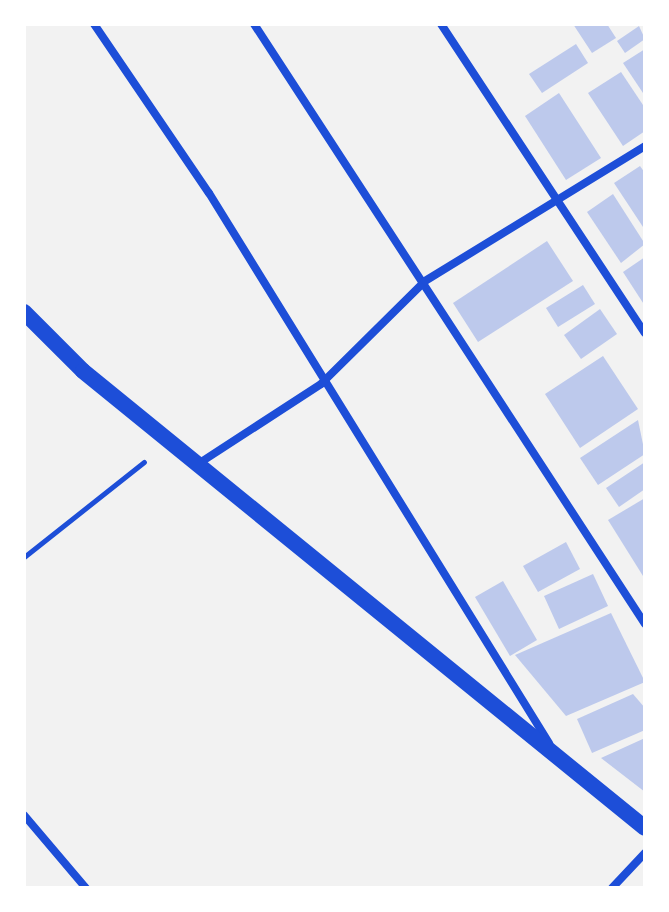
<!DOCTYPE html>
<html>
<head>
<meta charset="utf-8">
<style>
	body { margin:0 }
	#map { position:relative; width:669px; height:912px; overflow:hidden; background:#f2f2f2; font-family:"Public Sans",sans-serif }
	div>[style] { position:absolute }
	.building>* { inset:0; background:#bdc9ec }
	.path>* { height:5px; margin:-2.5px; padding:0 2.5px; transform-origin:2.5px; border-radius:2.5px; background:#1d4ed8 }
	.minor>* { height:8px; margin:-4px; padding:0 4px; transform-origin:4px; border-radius:4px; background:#1d4ed8 }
	.secondary>* { height:16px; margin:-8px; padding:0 8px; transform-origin:8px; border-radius:8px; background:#1d4ed8 }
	span { translate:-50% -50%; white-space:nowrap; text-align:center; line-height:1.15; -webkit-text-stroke:6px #fff; paint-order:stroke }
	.frame { position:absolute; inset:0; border:26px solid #fff; pointer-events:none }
</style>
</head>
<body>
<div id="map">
	<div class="building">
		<div style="clip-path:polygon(573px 24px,607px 24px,616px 38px,592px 53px)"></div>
		<div style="clip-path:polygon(639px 26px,645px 39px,625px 53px,617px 41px)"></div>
		<div style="clip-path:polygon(576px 44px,588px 63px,542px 93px,529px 74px)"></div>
		<div style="clip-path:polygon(645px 49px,645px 96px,623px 63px)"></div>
		<div style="clip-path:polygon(621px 72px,645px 108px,645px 131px,623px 146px,588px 93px)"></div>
		<div style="clip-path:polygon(559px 93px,601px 158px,566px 180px,525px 116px)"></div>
		<div style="clip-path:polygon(640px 166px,645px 173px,645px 230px,614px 183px)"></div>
		<div style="clip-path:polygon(613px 194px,645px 244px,621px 263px,587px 212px)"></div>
		<div style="clip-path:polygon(547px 241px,573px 281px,478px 342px,453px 303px)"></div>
		<div style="clip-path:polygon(645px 257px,645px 306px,623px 272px)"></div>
		<div style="clip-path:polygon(583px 285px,595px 304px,558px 327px,546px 308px)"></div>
		<div style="clip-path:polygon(600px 309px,617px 334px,581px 359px,564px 335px)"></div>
		<div style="clip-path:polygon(603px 356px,638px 409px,580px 448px,545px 394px)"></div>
		<div style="clip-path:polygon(638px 420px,645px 454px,598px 485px,580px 458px)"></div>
		<div style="clip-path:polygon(645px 462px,645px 489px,619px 507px,606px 488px)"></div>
		<div style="clip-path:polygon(645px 498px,645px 575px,643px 576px,608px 520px)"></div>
		<div style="clip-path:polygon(566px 542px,580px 569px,538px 592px,523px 566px)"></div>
		<div style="clip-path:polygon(593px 574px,608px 606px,559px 629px,544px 596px)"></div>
		<div style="clip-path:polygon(503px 581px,537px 640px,510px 656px,475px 597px)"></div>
		<div style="clip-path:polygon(611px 613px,645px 682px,566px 716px,515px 655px)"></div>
		<div style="clip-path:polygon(633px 694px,645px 708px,645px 730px,592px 753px,577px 719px)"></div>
		<div style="clip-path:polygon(645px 738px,645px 792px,601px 758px)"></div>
	</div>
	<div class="path">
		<div style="left:24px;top:557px;width:153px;rotate:-38.4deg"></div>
	</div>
	<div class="minor">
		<div style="left:94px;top:24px;width:204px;rotate:55.8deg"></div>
		<div style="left:209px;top:193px;width:647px;rotate:58.28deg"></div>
		<div style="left:254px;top:24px;width:716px;rotate:56.91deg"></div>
		<div style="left:441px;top:24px;width:370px;rotate:56.6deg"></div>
		<div style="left:198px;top:464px;width:147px;rotate:-33deg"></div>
		<div style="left:321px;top:384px;width:146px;rotate:-44.7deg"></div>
		<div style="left:425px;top:281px;width:258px;rotate:-31.5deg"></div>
		<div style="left:24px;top:815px;width:96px;rotate:49.7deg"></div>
		<div style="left:612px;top:888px;width:48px;rotate:-46.7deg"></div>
	</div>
	<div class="secondary">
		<div style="left:24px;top:312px;width:83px;rotate:45deg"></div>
		<div style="left:83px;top:371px;width:724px;rotate:39.12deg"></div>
	</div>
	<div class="frame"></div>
</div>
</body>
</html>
